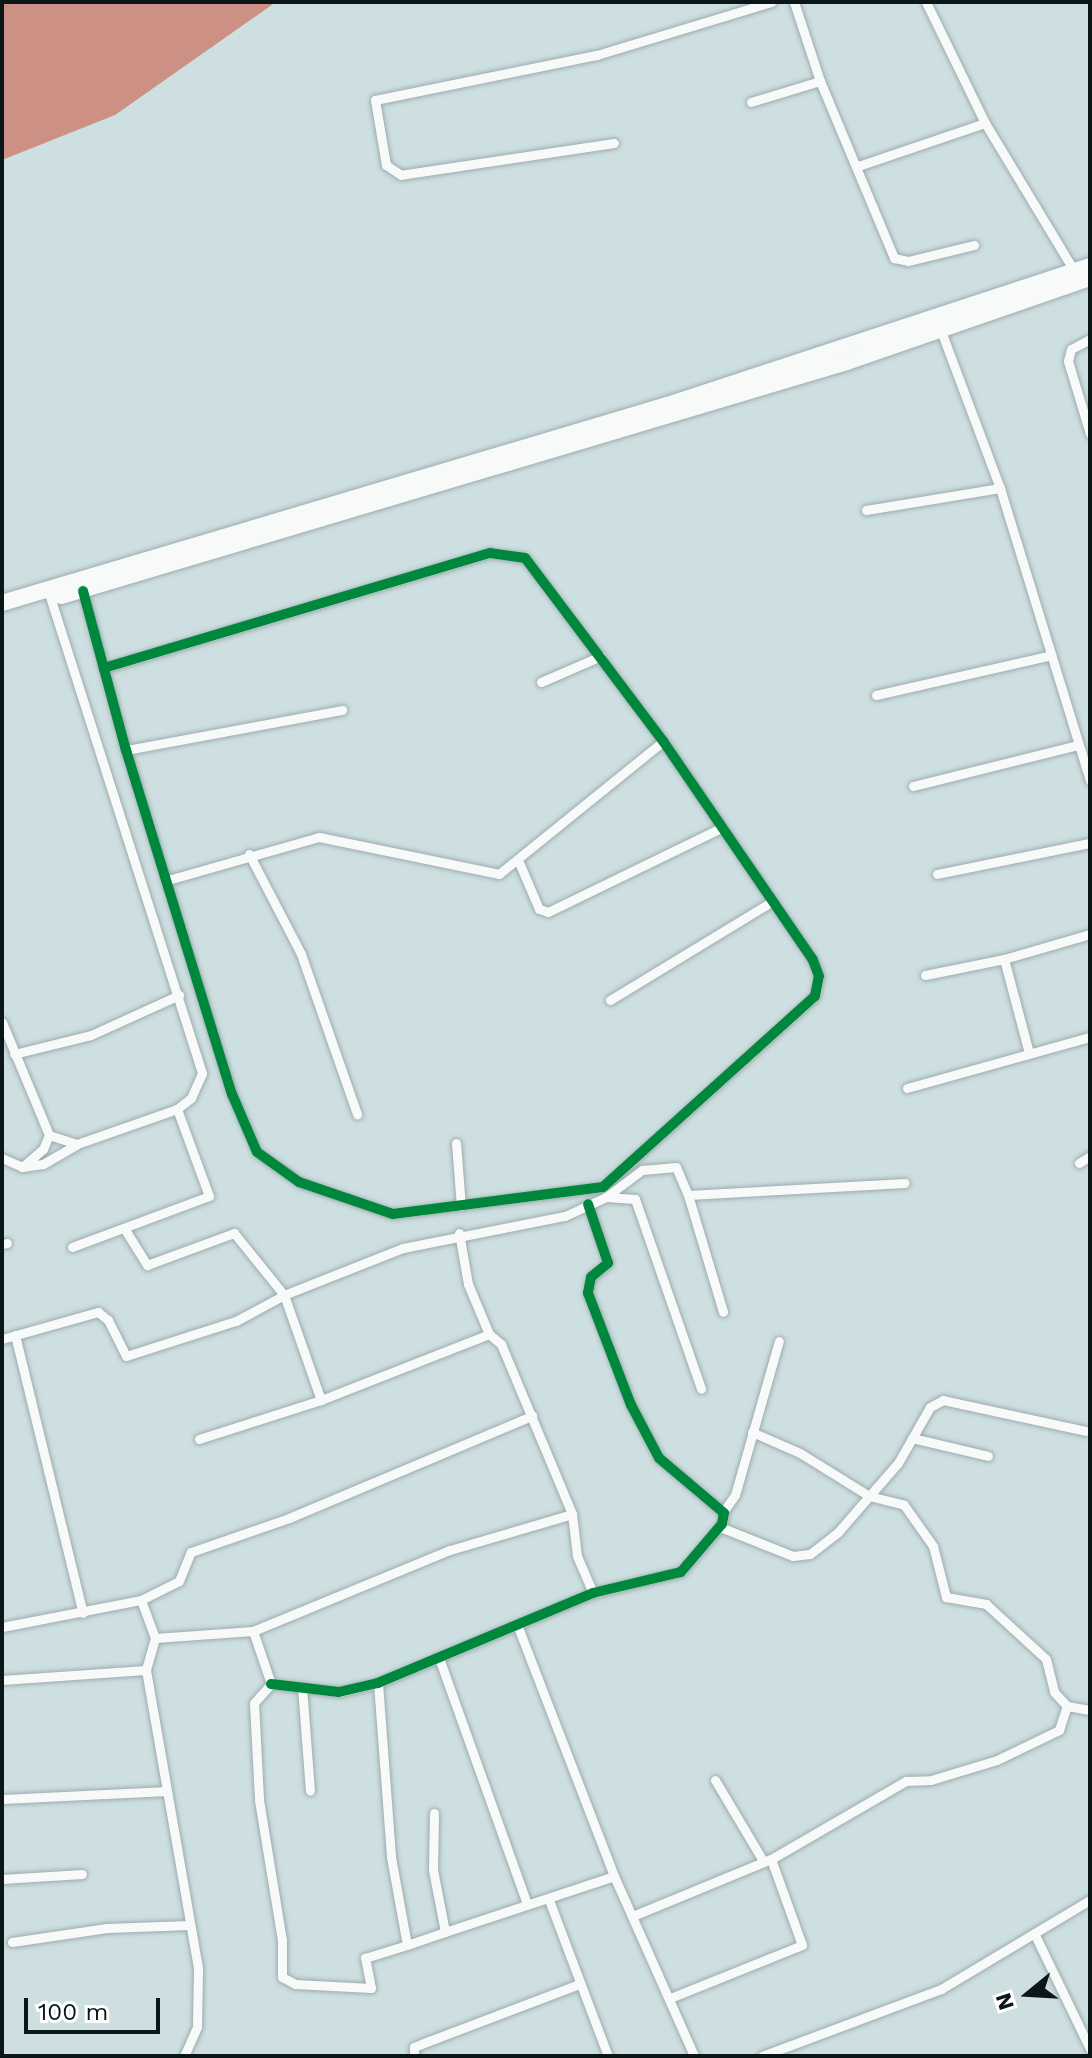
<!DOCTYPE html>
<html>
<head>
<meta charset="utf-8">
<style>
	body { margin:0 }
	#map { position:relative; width:1092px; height:2058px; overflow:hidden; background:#cddfe1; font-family:"Work Sans",sans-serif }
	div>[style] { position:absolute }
	.water>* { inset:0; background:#cc9184 }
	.roads { filter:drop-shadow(0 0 2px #9eabad) drop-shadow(0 0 2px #9eabad) }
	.street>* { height:9px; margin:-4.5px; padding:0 4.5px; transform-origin:4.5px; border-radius:4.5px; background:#f8fafa }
	.highway>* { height:16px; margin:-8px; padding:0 8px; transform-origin:8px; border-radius:8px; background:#f8fafa }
	.cycleway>* { height:10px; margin:-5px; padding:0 5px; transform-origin:5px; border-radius:5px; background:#00873e }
	span { translate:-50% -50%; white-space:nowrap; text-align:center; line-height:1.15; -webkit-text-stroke:7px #fff; paint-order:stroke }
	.frame { position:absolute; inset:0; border:4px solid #0a1618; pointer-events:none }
	.north { position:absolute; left:988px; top:1954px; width:80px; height:80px; -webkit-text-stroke:6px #fff; paint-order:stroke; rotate:252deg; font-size:22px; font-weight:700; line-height:32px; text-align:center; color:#0a1618 }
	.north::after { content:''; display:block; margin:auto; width:28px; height:36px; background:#0a1618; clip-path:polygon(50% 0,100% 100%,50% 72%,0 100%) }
	.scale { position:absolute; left:24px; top:1998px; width:136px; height:36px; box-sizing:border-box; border:4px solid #0a1618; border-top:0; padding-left:10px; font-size:24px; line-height:28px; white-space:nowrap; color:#0a1618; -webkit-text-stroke:6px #fff; paint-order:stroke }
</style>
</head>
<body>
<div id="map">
	<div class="water">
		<div style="clip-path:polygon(2px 2px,276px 2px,115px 115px,2px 160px)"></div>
	</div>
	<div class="roads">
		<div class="street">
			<div style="left:794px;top:2px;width:83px;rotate:71.8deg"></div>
			<div style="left:820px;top:81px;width:192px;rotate:67.3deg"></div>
			<div style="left:894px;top:258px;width:14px;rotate:12deg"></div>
			<div style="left:908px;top:261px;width:68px;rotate:-13.6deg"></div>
			<div style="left:926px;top:2px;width:135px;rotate:64deg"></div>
			<div style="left:985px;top:123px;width:174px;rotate:58.9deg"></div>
			<div style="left:751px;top:102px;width:72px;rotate:-16.9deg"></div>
			<div style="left:614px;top:143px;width:215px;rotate:171.5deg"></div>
			<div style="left:401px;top:175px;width:18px;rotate:-146deg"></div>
			<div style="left:386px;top:165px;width:66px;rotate:-99.6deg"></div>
			<div style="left:375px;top:100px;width:227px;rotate:-11.5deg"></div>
			<div style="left:597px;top:55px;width:182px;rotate:-16.9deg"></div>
			<div style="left:858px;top:166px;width:134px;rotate:-18.7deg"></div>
			<div style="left:941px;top:331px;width:168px;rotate:69.4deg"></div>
			<div style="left:1000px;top:488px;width:306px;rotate:72.9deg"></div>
			<div style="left:1090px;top:339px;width:21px;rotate:152deg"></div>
			<div style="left:1071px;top:349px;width:12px;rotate:104deg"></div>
			<div style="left:1068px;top:361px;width:76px;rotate:73.2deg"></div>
			<div style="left:866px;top:510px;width:136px;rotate:-9.3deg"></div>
			<div style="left:83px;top:591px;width:165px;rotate:74.9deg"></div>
			<div style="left:126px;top:750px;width:360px;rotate:72.9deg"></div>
			<div style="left:232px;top:1094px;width:63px;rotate:66.7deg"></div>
			<div style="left:257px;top:1152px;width:52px;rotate:35.5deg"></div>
			<div style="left:299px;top:1182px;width:99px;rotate:18.8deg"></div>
			<div style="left:393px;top:1214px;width:212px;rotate:-7.3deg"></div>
			<div style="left:603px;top:1187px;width:285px;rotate:-42deg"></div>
			<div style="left:815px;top:996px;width:20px;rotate:-79deg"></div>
			<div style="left:819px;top:976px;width:17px;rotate:-111deg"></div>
			<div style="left:813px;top:960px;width:265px;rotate:-124.4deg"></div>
			<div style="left:663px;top:741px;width:229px;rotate:-127deg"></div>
			<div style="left:525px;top:558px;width:35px;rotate:-172deg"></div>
			<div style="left:490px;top:553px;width:403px;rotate:163.4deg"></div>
			<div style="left:541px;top:682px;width:65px;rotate:-23.4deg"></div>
			<div style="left:876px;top:695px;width:180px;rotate:-12.8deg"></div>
			<div style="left:126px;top:750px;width:220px;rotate:-10.5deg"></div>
			<div style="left:913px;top:786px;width:170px;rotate:-14deg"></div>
			<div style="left:249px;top:854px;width:113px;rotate:62.5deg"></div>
			<div style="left:301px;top:954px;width:170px;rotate:70.7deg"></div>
			<div style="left:518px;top:860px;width:53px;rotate:66.8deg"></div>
			<div style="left:539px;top:909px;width:9px;rotate:18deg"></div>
			<div style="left:548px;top:912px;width:192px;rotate:-25.9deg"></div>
			<div style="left:937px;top:874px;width:156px;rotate:-11.5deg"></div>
			<div style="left:168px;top:880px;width:157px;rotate:-15.9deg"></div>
			<div style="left:319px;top:837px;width:184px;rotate:11.6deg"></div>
			<div style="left:499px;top:874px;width:211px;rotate:-39deg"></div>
			<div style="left:925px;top:975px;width:81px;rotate:-11.4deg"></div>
			<div style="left:610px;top:1000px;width:188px;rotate:-31.3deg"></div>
			<div style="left:2px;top:1022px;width:122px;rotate:67.4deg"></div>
			<div style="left:49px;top:1135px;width:15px;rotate:113deg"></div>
			<div style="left:43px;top:1149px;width:28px;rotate:139deg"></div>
			<div style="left:1029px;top:1053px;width:97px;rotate:-104.9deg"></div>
			<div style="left:1004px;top:959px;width:90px;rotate:-16.2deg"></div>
			<div style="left:14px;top:1054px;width:79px;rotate:-13.9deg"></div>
			<div style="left:91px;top:1035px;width:97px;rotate:-24.4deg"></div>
			<div style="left:907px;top:1088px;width:190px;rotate:-15.6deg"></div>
			<div style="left:49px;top:1135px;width:29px;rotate:18deg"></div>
			<div style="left:456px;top:1143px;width:63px;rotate:85.5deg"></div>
			<div style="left:2px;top:1158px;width:22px;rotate:24deg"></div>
			<div style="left:22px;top:1167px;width:21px;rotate:-8deg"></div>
			<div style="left:43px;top:1164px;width:39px;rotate:-30deg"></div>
			<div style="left:77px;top:1144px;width:106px;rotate:-19.3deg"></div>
			<div style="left:177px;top:1109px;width:18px;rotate:-38deg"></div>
			<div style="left:191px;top:1098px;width:27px;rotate:-66deg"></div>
			<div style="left:202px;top:1073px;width:499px;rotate:-107.7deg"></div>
			<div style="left:1079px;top:1163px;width:13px;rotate:-32deg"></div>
			<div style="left:688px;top:1195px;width:122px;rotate:73.3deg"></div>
			<div style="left:606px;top:1197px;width:29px;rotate:4deg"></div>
			<div style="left:635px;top:1199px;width:201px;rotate:70.8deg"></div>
			<div style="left:124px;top:1228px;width:44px;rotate:58.1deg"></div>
			<div style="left:147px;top:1265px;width:93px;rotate:-20.2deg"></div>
			<div style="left:234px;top:1233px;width:80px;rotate:51.1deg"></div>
			<div style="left:284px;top:1295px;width:111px;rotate:70.6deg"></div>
			<div style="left:459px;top:1233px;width:52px;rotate:80deg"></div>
			<div style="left:468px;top:1284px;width:54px;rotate:67.2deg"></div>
			<div style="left:489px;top:1334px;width:16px;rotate:40deg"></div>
			<div style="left:501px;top:1344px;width:184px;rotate:67.3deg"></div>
			<div style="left:572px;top:1514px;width:42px;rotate:83.2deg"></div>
			<div style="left:577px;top:1556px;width:40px;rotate:66.6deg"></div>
			<div style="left:2px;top:1244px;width:5px;rotate:-11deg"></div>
			<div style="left:72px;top:1247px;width:146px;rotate:-20.4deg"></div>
			<div style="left:209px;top:1196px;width:93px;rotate:-110.2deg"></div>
			<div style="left:15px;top:1335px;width:286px;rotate:76.3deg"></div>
			<div style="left:2px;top:1339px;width:100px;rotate:-15.7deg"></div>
			<div style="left:98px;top:1312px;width:13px;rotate:39deg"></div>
			<div style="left:108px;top:1320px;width:40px;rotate:63.4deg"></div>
			<div style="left:126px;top:1356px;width:115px;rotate:-17.7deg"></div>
			<div style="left:236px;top:1321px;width:55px;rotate:-28.4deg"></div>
			<div style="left:284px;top:1295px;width:128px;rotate:-21.6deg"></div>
			<div style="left:403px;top:1248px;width:165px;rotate:-11.2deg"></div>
			<div style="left:565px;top:1216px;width:45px;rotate:-24.9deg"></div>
			<div style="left:606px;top:1197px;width:45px;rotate:-36.9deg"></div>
			<div style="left:642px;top:1170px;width:34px;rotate:-5deg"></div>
			<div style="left:676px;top:1167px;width:30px;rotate:67deg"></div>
			<div style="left:688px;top:1195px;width:217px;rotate:-3.2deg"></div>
			<div style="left:752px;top:1432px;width:52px;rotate:23.6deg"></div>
			<div style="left:800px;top:1453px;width:81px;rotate:31.9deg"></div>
			<div style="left:869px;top:1496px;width:36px;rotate:14deg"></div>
			<div style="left:904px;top:1505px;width:50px;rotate:54.7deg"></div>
			<div style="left:933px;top:1546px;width:53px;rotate:75.7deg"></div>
			<div style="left:946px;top:1597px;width:41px;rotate:9.9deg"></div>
			<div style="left:986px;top:1604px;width:81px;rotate:42.5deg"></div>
			<div style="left:1046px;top:1659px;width:34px;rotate:76deg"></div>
			<div style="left:1054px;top:1692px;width:19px;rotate:47deg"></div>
			<div style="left:1067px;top:1706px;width:23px;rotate:10deg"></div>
			<div style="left:912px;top:1438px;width:78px;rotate:13.3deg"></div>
			<div style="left:199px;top:1439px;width:128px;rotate:-17.7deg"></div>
			<div style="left:321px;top:1400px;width:180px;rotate:-21.4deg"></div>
			<div style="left:723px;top:1512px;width:21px;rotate:-55deg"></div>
			<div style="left:735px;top:1495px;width:160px;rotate:-74.1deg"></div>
			<div style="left:720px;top:1527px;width:79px;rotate:21.7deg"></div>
			<div style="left:793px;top:1556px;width:17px;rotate:-7deg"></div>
			<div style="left:810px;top:1554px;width:36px;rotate:-38deg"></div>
			<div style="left:838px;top:1532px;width:91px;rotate:-49deg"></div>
			<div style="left:898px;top:1463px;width:64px;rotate:-60.3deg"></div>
			<div style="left:930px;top:1407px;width:15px;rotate:-28deg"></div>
			<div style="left:943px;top:1400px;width:146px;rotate:12.2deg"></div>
			<div style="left:141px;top:1600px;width:40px;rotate:69.8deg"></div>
			<div style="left:155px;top:1638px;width:33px;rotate:106deg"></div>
			<div style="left:146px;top:1670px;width:303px;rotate:80.1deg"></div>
			<div style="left:198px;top:1969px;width:58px;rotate:91deg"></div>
			<div style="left:197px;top:2027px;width:32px;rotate:114deg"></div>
			<div style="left:2px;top:1627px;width:142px;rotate:-11deg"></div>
			<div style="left:141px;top:1600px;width:42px;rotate:-26.6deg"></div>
			<div style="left:179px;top:1581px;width:31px;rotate:-68deg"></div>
			<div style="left:191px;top:1552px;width:104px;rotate:-19.1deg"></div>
			<div style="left:289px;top:1518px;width:264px;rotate:-22.8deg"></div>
			<div style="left:518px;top:1627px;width:267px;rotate:68.9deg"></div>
			<div style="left:614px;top:1876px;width:197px;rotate:66deg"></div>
			<div style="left:253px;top:1631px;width:56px;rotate:71.2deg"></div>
			<div style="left:271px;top:1684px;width:25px;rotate:132deg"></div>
			<div style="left:254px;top:1703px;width:97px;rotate:87deg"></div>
			<div style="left:259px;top:1800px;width:143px;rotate:80.7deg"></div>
			<div style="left:282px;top:1941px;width:36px;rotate:90deg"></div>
			<div style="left:282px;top:1977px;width:15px;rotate:28deg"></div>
			<div style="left:295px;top:1984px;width:76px;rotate:3deg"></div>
			<div style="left:371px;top:1988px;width:31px;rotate:-101deg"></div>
			<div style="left:365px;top:1958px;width:44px;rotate:-17.2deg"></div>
			<div style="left:155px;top:1638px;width:98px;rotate:-4.1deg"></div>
			<div style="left:253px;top:1631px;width:213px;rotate:-22.4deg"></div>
			<div style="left:450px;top:1550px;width:127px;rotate:-16.4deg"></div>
			<div style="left:439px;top:1658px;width:261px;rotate:70.3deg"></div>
			<div style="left:2px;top:1680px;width:144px;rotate:-4deg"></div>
			<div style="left:378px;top:1683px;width:174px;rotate:85.7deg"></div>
			<div style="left:391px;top:1857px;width:89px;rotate:79.7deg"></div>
			<div style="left:407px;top:1945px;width:40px;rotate:-18.9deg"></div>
			<div style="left:271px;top:1684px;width:68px;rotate:6.7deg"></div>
			<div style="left:339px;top:1692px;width:40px;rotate:-13deg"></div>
			<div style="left:378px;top:1683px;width:233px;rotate:-22.7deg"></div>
			<div style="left:593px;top:1593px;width:90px;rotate:-13.4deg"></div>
			<div style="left:681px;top:1572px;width:63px;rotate:-49.5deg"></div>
			<div style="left:722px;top:1524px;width:11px;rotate:-80deg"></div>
			<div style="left:724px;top:1513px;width:85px;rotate:-139.8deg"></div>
			<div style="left:659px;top:1458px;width:60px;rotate:-117.8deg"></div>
			<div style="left:631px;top:1405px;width:120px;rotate:-111deg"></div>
			<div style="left:588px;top:1293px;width:16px;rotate:-79deg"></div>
			<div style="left:591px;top:1277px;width:22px;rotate:-39deg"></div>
			<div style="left:608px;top:1263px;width:62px;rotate:-108.7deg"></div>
			<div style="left:302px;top:1687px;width:104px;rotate:85.6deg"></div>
			<div style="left:715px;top:1780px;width:94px;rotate:59.3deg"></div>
			<div style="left:2px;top:1799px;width:161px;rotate:-2.8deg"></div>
			<div style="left:434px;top:1813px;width:57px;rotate:91deg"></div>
			<div style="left:433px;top:1870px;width:63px;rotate:79deg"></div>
			<div style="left:445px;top:1932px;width:178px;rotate:-18.3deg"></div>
			<div style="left:773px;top:1858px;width:154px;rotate:-30.1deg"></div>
			<div style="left:906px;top:1781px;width:25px;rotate:-2deg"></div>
			<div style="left:931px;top:1780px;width:69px;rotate:-16.9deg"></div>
			<div style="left:997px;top:1760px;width:69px;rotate:-25.8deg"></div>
			<div style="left:1059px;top:1730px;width:25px;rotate:-72deg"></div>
			<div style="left:2px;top:1879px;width:80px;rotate:-3.6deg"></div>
			<div style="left:549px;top:1900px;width:167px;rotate:69.3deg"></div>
			<div style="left:635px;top:1915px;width:147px;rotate:-22.4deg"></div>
			<div style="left:771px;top:1859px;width:91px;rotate:70.2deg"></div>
			<div style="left:802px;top:1945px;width:142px;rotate:158.1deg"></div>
			<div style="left:1035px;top:1935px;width:127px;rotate:64.2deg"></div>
			<div style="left:12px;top:1942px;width:96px;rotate:-8.4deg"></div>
			<div style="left:107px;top:1928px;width:82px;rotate:-2.1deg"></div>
			<div style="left:414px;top:2056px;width:9px;rotate:-90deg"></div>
			<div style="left:414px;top:2047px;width:16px;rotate:-22deg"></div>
			<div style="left:429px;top:2041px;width:160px;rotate:-20.8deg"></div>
			<div style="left:762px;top:2056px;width:191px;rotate:-20.5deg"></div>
			<div style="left:941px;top:1989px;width:174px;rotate:-30.9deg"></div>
		</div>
		<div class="highway">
			<div style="left:61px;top:596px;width:820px;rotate:-16.58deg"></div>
			<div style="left:847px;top:362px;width:257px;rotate:-19.1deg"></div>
			<div style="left:2px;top:603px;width:694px;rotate:-16.58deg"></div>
			<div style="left:667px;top:405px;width:445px;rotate:-18.2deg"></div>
		</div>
	</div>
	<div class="cycleway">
		<div style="left:83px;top:591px;width:165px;rotate:74.9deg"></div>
		<div style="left:126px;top:750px;width:360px;rotate:72.9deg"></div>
		<div style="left:232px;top:1094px;width:63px;rotate:66.7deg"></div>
		<div style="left:257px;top:1152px;width:52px;rotate:35.5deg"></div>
		<div style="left:299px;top:1182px;width:99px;rotate:18.8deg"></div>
		<div style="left:393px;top:1214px;width:212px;rotate:-7.3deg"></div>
		<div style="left:603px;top:1187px;width:285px;rotate:-42deg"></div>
		<div style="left:815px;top:996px;width:20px;rotate:-79deg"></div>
		<div style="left:819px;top:976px;width:17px;rotate:-111deg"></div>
		<div style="left:813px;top:960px;width:265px;rotate:-124.4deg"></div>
		<div style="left:663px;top:741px;width:229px;rotate:-127deg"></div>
		<div style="left:525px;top:558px;width:35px;rotate:-172deg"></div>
		<div style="left:490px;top:553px;width:403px;rotate:163.4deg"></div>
		<div style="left:271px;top:1684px;width:68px;rotate:6.7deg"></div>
		<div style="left:339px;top:1692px;width:40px;rotate:-13deg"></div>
		<div style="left:378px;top:1683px;width:233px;rotate:-22.7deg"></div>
		<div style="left:593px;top:1593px;width:90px;rotate:-13.4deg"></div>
		<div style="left:681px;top:1572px;width:63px;rotate:-49.5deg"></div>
		<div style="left:722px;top:1524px;width:11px;rotate:-80deg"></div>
		<div style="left:724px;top:1513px;width:85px;rotate:-139.8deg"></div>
		<div style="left:659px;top:1458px;width:60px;rotate:-117.8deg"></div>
		<div style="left:631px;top:1405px;width:120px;rotate:-111deg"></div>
		<div style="left:588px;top:1293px;width:16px;rotate:-79deg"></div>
		<div style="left:591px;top:1277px;width:22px;rotate:-39deg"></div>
		<div style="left:608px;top:1263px;width:62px;rotate:-108.7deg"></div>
	</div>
	<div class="frame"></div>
	<div class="north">N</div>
	<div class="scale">100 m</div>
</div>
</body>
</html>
